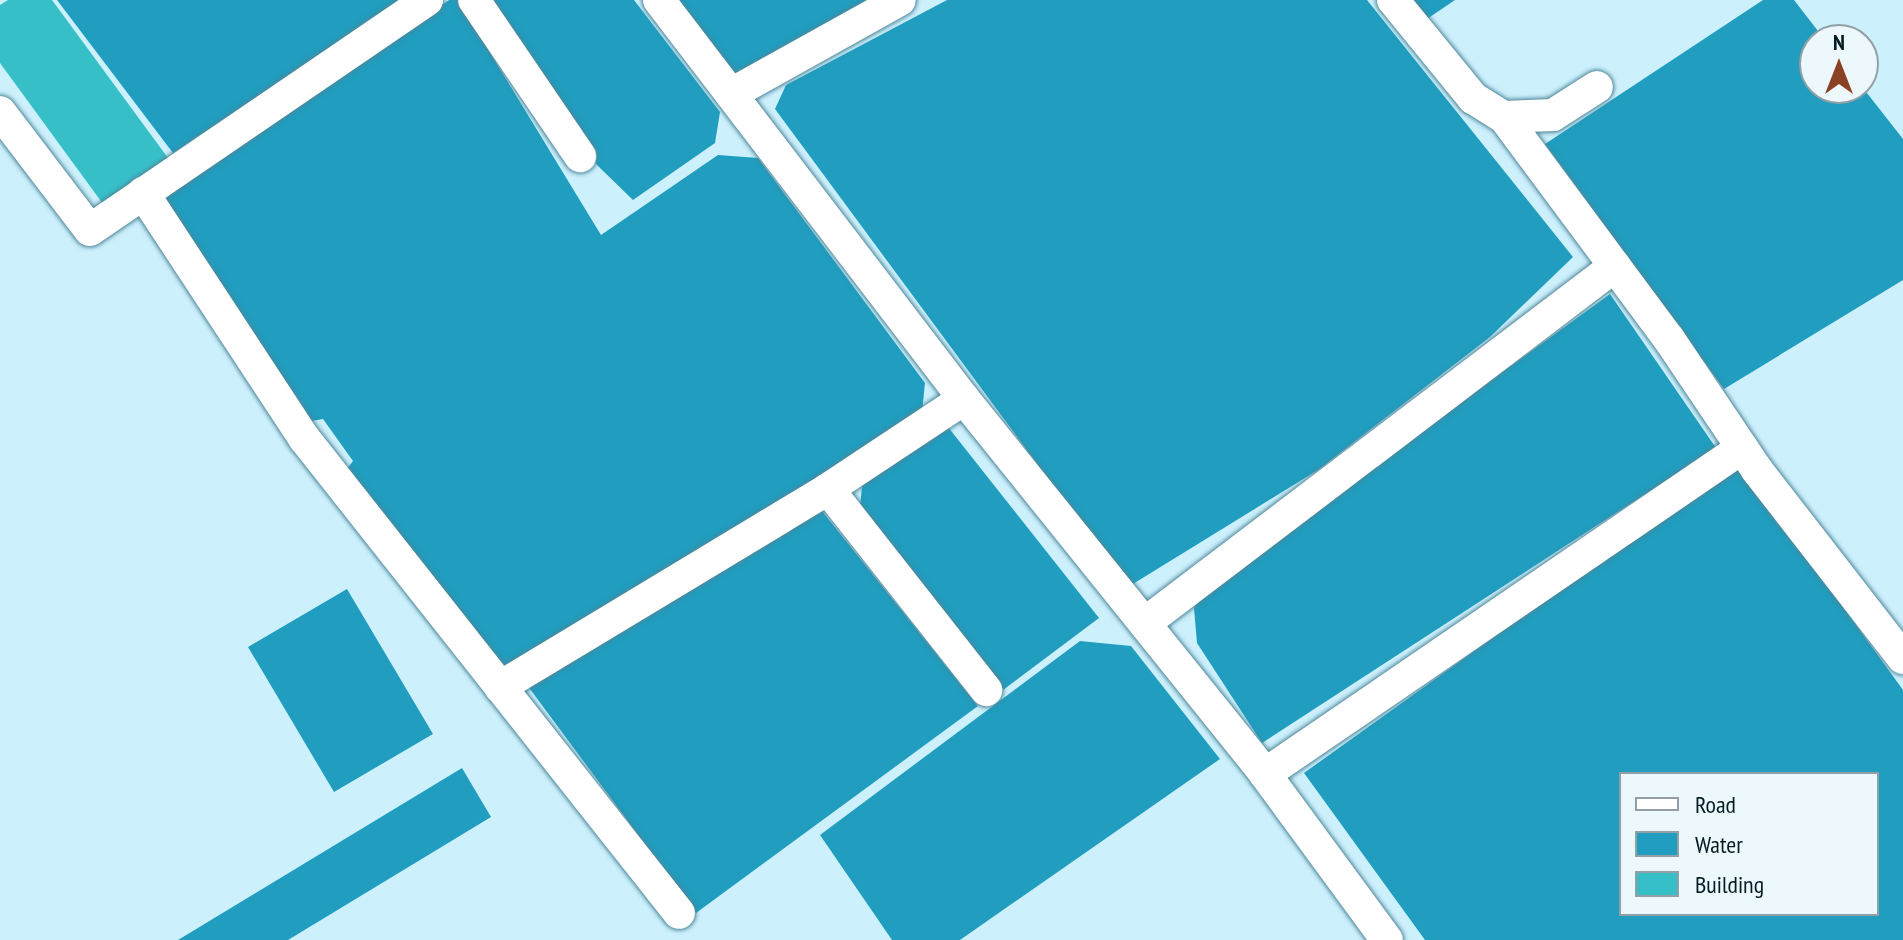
<!DOCTYPE html>
<html>
<head>
<meta charset="utf-8">
<style>
	body { margin:0 }
	#map { position:relative; width:1903px; height:940px; overflow:hidden; background:#cdf0fd; font-family:"PT Sans Narrow",sans-serif }
	div>[style] { position:absolute }
	.water>* { inset:0; background:#209dbf }
	.building>* { inset:0; background:#37bfc8 }
	.roads { filter:drop-shadow(0 0 2px #4d879a) drop-shadow(0 0 2px #4d879a) }
	.minor>* { height:32px; margin:-16px; padding:0 16px; transform-origin:16px; border-radius:16px; background:#fff }
	span { translate:-50% -50%; white-space:nowrap; text-align:center; line-height:1.15; -webkit-text-stroke:8px #edf8fd; paint-order:stroke }
	.legend { position:absolute; left:1619px; top:772px; width:260px; height:144px; box-sizing:border-box; background:#edf8fd; border:2px solid #90a0a6; margin:0; padding:10px 14px; list-style:none; font-size:24px; color:#041c23 }
	.legend li { display:flex; align-items:center; gap:16px; height:40px }
	.legend b { width:40px; border:2px solid #90a0a6 }
	.north { position:absolute; left:1799px; top:24px; width:80px; height:80px; box-sizing:border-box; background:#edf8fd; border:2px solid #90a0a6; border-radius:50%; rotate:0deg; font-size:22px; font-weight:700; line-height:32px; text-align:center; color:#041c23 }
	.north::after { content:''; display:block; margin:auto; width:28px; height:36px; background:#8b4224; clip-path:polygon(50% 0,100% 100%,50% 72%,0 100%) }
</style>
</head>
<body>
<div id="map">
	<div class="water">
		<div style="clip-path:polygon(57px 0,401px 0,173px 153px)"></div>
		<div style="clip-path:polygon(449px 0,458px 0,601px 235px,718px 155px,758px 158px,925px 383px,922px 413px,505px 672px,346px 470px,353px 461px,323px 419px,306px 422px,161px 197px)"></div>
		<div style="clip-path:polygon(492px 0,634px 0,720px 112px,715px 143px,633px 200px,597px 165px,492px 9px)"></div>
		<div style="clip-path:polygon(676px 0,870px 0,734px 76px)"></div>
		<div style="clip-path:polygon(947px 0,1367px 0,1573px 257px,1490px 337px,1318px 470px,1128px 587px,775px 109px,786px 85px)"></div>
		<div style="clip-path:polygon(1412px 0,1455px 0,1427px 19px)"></div>
		<div style="clip-path:polygon(1763px 0,1794px 0,1825px 40px,1815px 40px,1815px 88px,1863px 88px,1903px 139px,1903px 280px,1724px 389px,1545px 144px)"></div>
		<div style="clip-path:polygon(1610px 294px,1716px 448px,1262px 743px,1197px 643px,1194px 608px,1210px 585px)"></div>
		<div style="clip-path:polygon(948px 427px,1099px 618px,1003px 690px,860px 507px,863px 476px)"></div>
		<div style="clip-path:polygon(evenodd,1738px 462px,1903px 690px,1903px 940px,1425px 940px,1304px 773px,1738px 462px,1621px 774px,1877px 774px,1877px 914px,1621px 914px,1621px 774px)"></div>
		<div style="clip-path:polygon(818px 506px,978px 706px,696px 913px,527px 685px)"></div>
		<div style="clip-path:polygon(347px 589px,433px 734px,334px 792px,248px 647px)"></div>
		<div style="clip-path:polygon(1080px 641px,1131px 646px,1220px 759px,960px 940px,892px 940px,820px 835px)"></div>
		<div style="clip-path:polygon(462px 768px,491px 817px,288px 940px,178px 940px)"></div>
	</div>
	<div class="building">
		<div style="clip-path:polygon(8px 0,52px 0,168px 158px,103px 204px,0 63px,0 5px)"></div>
	</div>
	<div class="roads">
		<div class="minor">
			<div style="left:474px;top:0;width:189px;rotate:55.8deg"></div>
			<div style="left:659px;top:0;width:502px;rotate:52.61deg"></div>
			<div style="left:964px;top:399px;width:481px;rotate:51.2deg"></div>
			<div style="left:1265px;top:774px;width:206px;rotate:53.7deg"></div>
			<div style="left:1393px;top:0;width:127px;rotate:50.8deg"></div>
			<div style="left:1473px;top:98px;width:36px;rotate:32deg"></div>
			<div style="left:1504px;top:117px;width:49px;rotate:-2.3deg"></div>
			<div style="left:1553px;top:115px;width:52px;rotate:-32.5deg"></div>
			<div style="left:731px;top:94px;width:193px;rotate:-29.1deg"></div>
			<div style="left:0;top:112px;width:148px;rotate:52.7deg"></div>
			<div style="left:90px;top:230px;width:408px;rotate:-34.3deg"></div>
			<div style="left:1504px;top:117px;width:277px;rotate:53.4deg"></div>
			<div style="left:1669px;top:339px;width:158px;rotate:56.1deg"></div>
			<div style="left:1757px;top:470px;width:238px;rotate:52.2deg"></div>
			<div style="left:143px;top:193px;width:293px;rotate:56.7deg"></div>
			<div style="left:304px;top:438px;width:605px;rotate:51.71deg"></div>
			<div style="left:828px;top:489px;width:256px;rotate:51.8deg"></div>
			<div style="left:1145px;top:623px;width:590px;rotate:-37.22deg"></div>
			<div style="left:500px;top:687px;width:383px;rotate:-31.1deg"></div>
			<div style="left:828px;top:489px;width:163px;rotate:-33.5deg"></div>
			<div style="left:1265px;top:774px;width:578px;rotate:-34.35deg"></div>
		</div>
	</div>
	<ul class="legend">
	<li><b style="height:10px;background:#fff"></b>Road</li>
	<li><b style="height:22px;background:#209dbf"></b>Water</li>
	<li><b style="height:22px;background:#37bfc8"></b>Building</li>
	</ul>
	<div class="north">N</div>
</div>
</body>
</html>
